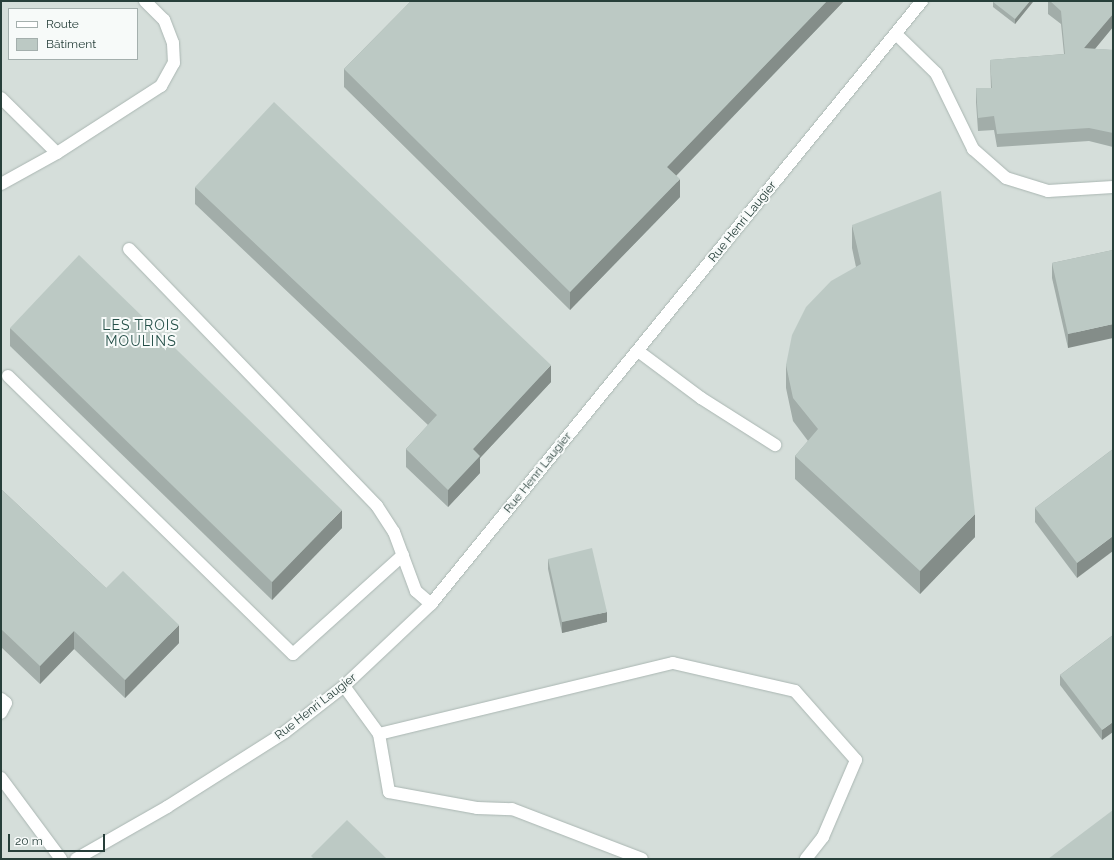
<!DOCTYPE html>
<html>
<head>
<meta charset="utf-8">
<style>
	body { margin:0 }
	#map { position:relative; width:1114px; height:860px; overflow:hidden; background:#e7eeeb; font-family:Raleway,sans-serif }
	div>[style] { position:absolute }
	.built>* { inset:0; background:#d5deda }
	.roads { filter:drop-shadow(0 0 1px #aab6b2) drop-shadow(0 0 1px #aab6b2) }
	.service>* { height:12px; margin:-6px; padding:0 6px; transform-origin:6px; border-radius:6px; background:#fff }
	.minor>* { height:12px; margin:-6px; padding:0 6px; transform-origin:6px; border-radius:6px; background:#fff }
	.wall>* { inset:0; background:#a2ada9 }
	.shaded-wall>* { inset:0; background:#848d89 }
	.building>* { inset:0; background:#bcc9c4 }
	span { translate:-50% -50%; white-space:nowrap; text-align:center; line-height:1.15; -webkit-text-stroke:4px #f7faf9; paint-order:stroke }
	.street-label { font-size:12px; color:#273f3a }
	.quarter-label { font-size:14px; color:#244f48; letter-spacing:1px }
	.frame { position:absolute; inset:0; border:2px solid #273f3a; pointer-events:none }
	.legend { position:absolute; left:8px; top:8px; width:130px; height:52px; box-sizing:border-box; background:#f7faf9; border:1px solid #a4afad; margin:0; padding:5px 7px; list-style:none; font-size:12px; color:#273f3a }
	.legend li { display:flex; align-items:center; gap:8px; height:20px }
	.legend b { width:20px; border:1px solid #a4afad }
	.scale { position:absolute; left:8px; top:834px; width:97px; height:18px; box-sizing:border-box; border:2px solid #273f3a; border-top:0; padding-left:5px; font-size:12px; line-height:14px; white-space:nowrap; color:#273f3a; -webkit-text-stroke:3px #f7faf9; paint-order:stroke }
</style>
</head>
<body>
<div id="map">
	<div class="built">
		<div style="clip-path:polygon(evenodd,1px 1px,1113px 1px,1113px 859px,1px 859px,1px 1px,9px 9px,137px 9px,137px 59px,9px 59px,9px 9px)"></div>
	</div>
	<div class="roads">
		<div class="service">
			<div style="left:896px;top:34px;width:56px;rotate:44.3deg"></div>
			<div style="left:936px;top:73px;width:85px;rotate:64deg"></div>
			<div style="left:973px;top:149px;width:44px;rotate:41.3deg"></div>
			<div style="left:1006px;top:178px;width:44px;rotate:17.2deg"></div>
			<div style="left:1048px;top:191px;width:65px;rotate:-3.5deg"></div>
			<div style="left:1px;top:98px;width:78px;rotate:44.5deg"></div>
			<div style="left:1px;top:184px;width:64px;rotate:-29deg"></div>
			<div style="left:57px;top:153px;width:124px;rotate:-32.8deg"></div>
			<div style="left:161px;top:86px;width:26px;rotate:-61deg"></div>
			<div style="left:174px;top:63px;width:20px;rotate:-93deg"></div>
			<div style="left:173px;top:43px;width:25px;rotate:-111deg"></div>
			<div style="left:164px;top:20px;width:27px;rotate:-135deg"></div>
			<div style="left:129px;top:249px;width:357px;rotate:46deg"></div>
			<div style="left:377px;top:506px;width:31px;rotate:57deg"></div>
			<div style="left:394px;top:532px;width:63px;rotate:69.6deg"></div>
			<div style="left:416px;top:591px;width:20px;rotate:41deg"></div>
			<div style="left:638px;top:351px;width:79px;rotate:36.7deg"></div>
			<div style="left:701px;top:398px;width:88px;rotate:32.4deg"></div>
			<div style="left:8px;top:376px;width:398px;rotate:44.3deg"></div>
			<div style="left:293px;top:654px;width:148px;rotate:-42deg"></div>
			<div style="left:344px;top:686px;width:59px;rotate:53.9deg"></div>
			<div style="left:379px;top:734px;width:59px;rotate:80.2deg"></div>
			<div style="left:389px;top:792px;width:89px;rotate:10.3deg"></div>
			<div style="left:477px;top:808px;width:35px;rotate:2deg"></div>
			<div style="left:512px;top:809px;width:139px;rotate:21deg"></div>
			<div style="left:1px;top:699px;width:6px;rotate:39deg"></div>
			<div style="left:6px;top:703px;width:11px;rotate:117deg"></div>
			<div style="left:379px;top:734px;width:302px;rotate:-13.6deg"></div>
			<div style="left:673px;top:663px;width:125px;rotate:12.9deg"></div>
			<div style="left:795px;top:691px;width:92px;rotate:48.5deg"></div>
			<div style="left:856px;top:760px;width:84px;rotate:113.2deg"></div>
			<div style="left:823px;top:837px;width:28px;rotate:128deg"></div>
		</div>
		<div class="minor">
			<div style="left:1px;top:778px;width:101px;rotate:53.5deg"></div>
			<div style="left:76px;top:859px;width:105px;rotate:-29.7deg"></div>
			<div style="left:167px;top:807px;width:140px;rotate:-32.4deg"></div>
			<div style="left:285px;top:732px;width:75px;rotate:-37.9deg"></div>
			<div style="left:344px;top:686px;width:120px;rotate:-43.3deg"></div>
			<div style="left:431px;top:604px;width:778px;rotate:-50.85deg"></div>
		</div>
	</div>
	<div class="wall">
		<div style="clip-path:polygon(411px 1px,844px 1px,676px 176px,680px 197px,570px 310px,344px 87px,344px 69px)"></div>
		<div style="clip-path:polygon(1033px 1px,1015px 24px,993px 7px,993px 2px)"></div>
		<div style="clip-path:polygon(1048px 1px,1113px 1px,1113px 27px,1095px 49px,1113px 50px,1113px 147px,1089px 141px,997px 147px,994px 130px,978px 131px,976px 102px,976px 88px,991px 88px,990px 60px,1064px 54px,1061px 24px,1048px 14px)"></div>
		<div style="clip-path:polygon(195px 187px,551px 382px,480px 458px,480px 473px,448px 507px,406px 467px,406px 449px,428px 425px,195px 204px)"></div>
		<div style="clip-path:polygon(852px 225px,975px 537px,920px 594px,795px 479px,795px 456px,808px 441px,793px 421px,786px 388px,786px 365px,856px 267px,852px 248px)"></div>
		<div style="clip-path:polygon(1113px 250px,1068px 348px,1052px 278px,1052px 263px)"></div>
		<div style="clip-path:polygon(10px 328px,342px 528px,272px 600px,10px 346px)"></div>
		<div style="clip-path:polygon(1113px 449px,1077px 578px,1035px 522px,1035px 508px)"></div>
		<div style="clip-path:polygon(1px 489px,106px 588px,179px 643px,125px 698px,74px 649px,40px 684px,1px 647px)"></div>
		<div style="clip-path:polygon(548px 559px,607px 622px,562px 633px,548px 569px)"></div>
		<div style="clip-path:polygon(1113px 635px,1102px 740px,1060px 685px,1060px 675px)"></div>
	</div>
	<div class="shaded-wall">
		<div style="clip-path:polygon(827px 1px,844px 1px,667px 185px,667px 167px)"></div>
		<div style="clip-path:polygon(1030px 1px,1033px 1px,1033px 2px,1015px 24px,1015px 19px)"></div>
		<div style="clip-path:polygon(1113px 14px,1113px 27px,1084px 62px,1084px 48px)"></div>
		<div style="clip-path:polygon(680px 179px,680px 197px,570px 310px,570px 292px)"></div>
		<div style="clip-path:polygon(1113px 324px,1113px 338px,1068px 348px,1068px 334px)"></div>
		<div style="clip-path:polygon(551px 365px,551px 382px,480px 458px,480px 473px,448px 507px,448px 490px,473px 449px)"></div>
		<div style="clip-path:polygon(342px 510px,342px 528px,272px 600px,272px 582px)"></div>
		<div style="clip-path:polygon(975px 514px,975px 537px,920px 594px,920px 571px)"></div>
		<div style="clip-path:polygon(1113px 536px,1113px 551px,1077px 578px,1077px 563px)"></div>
		<div style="clip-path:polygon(607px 612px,607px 622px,562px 633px,562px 622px)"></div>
		<div style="clip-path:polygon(179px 625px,179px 643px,125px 698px,125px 680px)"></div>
		<div style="clip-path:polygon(74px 631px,74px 649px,40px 684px,40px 666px)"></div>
		<div style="clip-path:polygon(1113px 722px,1113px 732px,1102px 740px,1102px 730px)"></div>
	</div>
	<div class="building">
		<div style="clip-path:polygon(411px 1px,827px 1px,667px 167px,680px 179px,570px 292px,344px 69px)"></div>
		<div style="clip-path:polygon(994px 1px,1030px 1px,1015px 19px,993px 2px)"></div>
		<div style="clip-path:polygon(1050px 1px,1113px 1px,1113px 14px,1084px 48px,1113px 50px,1113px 133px,1089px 128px,997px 134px,994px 116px,978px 118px,976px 88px,992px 88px,990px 60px,1065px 54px,1061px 11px)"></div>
		<div style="clip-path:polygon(274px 102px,551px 365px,473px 449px,480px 456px,448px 490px,406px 449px,437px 415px,195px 187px)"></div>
		<div style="clip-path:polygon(941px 191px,975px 514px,920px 571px,795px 456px,818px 429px,793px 398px,786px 365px,792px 335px,806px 307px,831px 281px,861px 264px,852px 225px)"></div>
		<div style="clip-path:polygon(1113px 250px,1113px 324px,1068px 334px,1052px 263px)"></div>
		<div style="clip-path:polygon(79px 255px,342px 510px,272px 582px,10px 328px)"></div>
		<div style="clip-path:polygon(1113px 449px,1113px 536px,1077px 563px,1035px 508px)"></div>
		<div style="clip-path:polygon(1px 489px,106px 588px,123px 571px,179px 625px,125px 680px,74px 631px,40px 666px,1px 629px)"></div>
		<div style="clip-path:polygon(592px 548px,607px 612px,562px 622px,548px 559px)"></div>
		<div style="clip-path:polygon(1113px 635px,1113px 722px,1102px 730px,1060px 675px)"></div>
		<div style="clip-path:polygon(1113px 810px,1113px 859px,1048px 859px)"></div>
		<div style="clip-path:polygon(347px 820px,387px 859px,314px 859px,311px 856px)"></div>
	</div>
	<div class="street-label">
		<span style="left:743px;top:222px;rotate:-51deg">Rue Henri Laugier</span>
		<span style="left:538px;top:473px;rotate:-51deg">Rue Henri Laugier</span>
		<span style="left:316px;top:707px;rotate:-38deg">Rue Henri Laugier</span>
	</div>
	<div class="quarter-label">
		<span style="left:141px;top:333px">LES TROIS<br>MOULINS</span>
	</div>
	<div class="frame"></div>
	<ul class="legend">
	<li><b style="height:5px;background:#fff"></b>Route</li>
	<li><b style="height:11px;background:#bcc9c4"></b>Bâtiment</li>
	</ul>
	<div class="scale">20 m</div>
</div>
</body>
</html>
